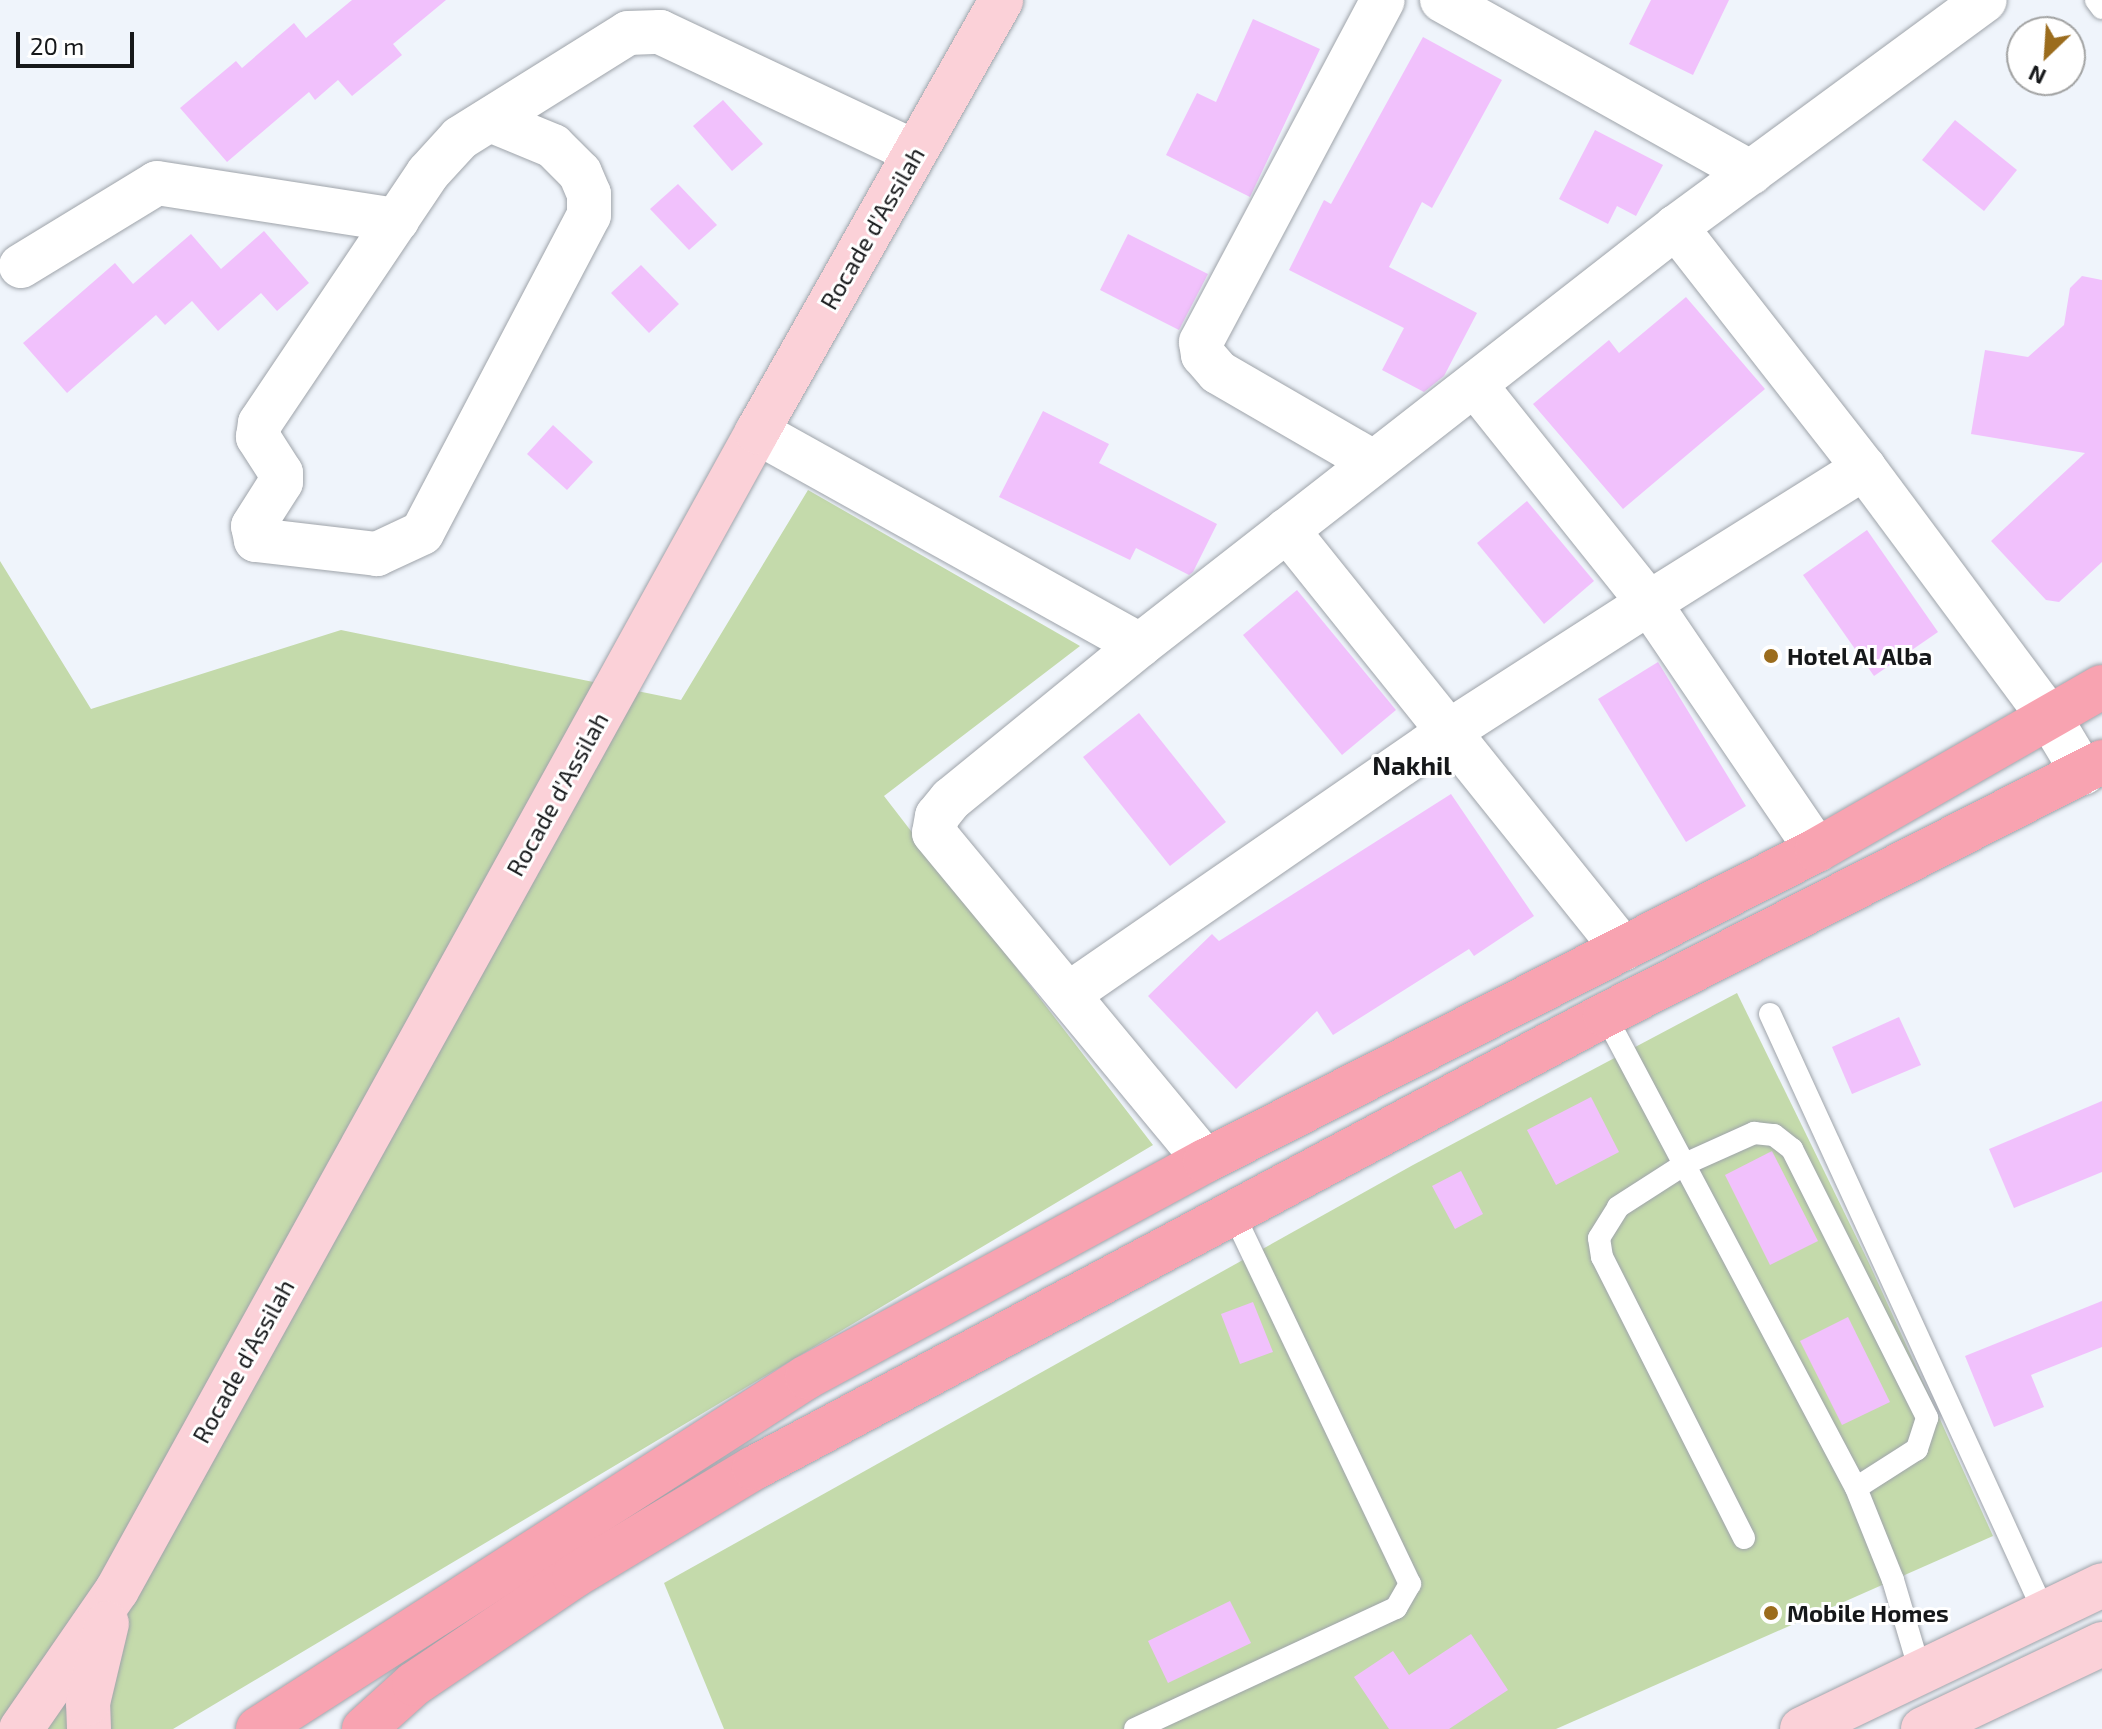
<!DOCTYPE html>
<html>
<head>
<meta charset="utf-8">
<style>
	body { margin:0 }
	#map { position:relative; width:2102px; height:1729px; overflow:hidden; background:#eff4fb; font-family:"Exo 2",sans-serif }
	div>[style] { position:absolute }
	.green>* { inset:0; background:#c4daab }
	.building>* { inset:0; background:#f1c1fc }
	.roads { filter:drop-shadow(0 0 2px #9fa4aa) drop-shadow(0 0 2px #9fa4aa) }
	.lane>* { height:22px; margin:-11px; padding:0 11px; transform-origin:11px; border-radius:11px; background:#fff }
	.street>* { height:44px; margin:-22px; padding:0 22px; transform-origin:22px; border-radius:22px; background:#fff }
	.secondary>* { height:44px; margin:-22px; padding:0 22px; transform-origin:22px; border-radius:22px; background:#fbd1d8 }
	.primary>* { height:44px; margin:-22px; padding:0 22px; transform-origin:22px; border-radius:22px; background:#f8a3b1 }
	.dots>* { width:22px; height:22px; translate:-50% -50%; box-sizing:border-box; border:4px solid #fff; border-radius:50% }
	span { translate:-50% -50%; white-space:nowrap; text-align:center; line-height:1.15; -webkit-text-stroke:6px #fff; paint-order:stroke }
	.street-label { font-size:24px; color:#16181a }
	.poi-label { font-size:24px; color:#16181a; font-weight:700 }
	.left { translate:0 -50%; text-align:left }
	.neighbourhood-label { font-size:26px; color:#16181a; font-weight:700 }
	.north { position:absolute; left:2006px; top:16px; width:80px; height:80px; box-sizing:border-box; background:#fff; border:2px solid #a2a3a3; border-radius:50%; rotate:205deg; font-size:22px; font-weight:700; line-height:32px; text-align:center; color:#16181a }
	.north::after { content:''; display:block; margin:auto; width:28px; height:36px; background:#9b6c1d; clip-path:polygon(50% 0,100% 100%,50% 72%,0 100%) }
	.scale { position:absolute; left:16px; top:32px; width:118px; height:36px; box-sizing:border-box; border:4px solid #16181a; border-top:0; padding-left:10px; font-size:24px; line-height:28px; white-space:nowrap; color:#16181a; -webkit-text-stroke:6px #fff; paint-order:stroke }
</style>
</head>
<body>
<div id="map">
	<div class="green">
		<div style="clip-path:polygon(808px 490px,1080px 646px,884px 796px,1153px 1145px,173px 1729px,0 1729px,0 561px,91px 709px,341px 630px,681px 700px)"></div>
		<div style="clip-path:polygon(1737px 993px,1869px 1263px,1993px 1536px,1556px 1729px,724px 1729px,664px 1583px,1413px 1165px)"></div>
	</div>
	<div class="building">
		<div style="clip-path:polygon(352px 0,446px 0,393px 44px,402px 55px,352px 96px,338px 80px,315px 100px,309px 92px,227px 162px,180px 108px,236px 61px,242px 68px,294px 23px,306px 38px)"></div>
		<div style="clip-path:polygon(1651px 0,1729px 0,1693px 75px,1629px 44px)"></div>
		<div style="clip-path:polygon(1253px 19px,1320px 49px,1250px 197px,1166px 155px,1197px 93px,1216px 102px)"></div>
		<div style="clip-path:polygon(1423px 37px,1502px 80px,1432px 208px,1422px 202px,1389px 267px,1477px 313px,1444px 376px,1424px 392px,1382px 370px,1404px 328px,1289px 270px,1324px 200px,1331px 204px)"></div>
		<div style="clip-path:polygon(723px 100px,763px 144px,732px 171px,693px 126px)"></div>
		<div style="clip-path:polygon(1955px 120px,2017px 170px,1984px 211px,1922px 160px)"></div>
		<div style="clip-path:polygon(1595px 130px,1663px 165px,1636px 216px,1617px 206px,1608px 224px,1559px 199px)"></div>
		<div style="clip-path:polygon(678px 184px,717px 225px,689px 250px,650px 209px)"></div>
		<div style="clip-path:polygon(264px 231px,309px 283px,277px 311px,261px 293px,218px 331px,192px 301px,165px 325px,156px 315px,67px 393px,23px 343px,115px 263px,133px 284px,191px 234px,221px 269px)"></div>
		<div style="clip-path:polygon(1128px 234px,1208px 274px,1179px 330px,1100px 290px)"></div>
		<div style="clip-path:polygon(641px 265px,679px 304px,649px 333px,611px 293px)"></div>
		<div style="clip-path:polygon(2082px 276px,2102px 280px,2102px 562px,2059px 602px,2046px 600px,1991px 541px,2085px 453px,1971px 434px,1985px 350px,2028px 357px,2064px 325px,2070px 288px)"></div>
		<div style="clip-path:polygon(1686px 297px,1765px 389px,1623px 509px,1533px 404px,1609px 340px,1619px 353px)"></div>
		<div style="clip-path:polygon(1043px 411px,1109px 444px,1099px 463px,1217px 524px,1193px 572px,1189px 575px,1136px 548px,1130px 560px,999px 497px)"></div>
		<div style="clip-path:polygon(553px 425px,593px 462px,567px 490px,527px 454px)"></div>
		<div style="clip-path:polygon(1527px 501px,1594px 581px,1544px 624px,1477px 543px)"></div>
		<div style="clip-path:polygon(1867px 530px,1938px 632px,1874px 676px,1803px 575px)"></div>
		<div style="clip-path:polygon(1297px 590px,1396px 710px,1342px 755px,1243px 635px)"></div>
		<div style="clip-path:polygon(1658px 662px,1746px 806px,1686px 842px,1598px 699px)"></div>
		<div style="clip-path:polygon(1139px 713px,1226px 822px,1170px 866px,1083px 757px)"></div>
		<div style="clip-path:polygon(1451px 794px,1534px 916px,1474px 956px,1469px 949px,1333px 1035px,1317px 1011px,1236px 1089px,1148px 996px,1212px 934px,1219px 941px)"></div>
		<div style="clip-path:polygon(1899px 1017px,1921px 1065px,1852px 1094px,1832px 1047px)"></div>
		<div style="clip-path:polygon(1591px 1097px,1619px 1152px,1556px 1185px,1527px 1130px)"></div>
		<div style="clip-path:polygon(2102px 1101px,2102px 1172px,2014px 1208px,1989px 1149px)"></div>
		<div style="clip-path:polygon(1772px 1151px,1818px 1241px,1770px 1265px,1725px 1175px)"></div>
		<div style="clip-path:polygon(1461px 1171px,1483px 1214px,1455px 1229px,1432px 1186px)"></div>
		<div style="clip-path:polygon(2102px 1301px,2102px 1347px,2031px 1375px,2044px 1407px,1994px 1427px,1965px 1356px)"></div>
		<div style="clip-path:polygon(1253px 1302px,1273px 1352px,1240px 1364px,1221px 1314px)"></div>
		<div style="clip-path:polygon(1848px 1317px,1890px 1402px,1842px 1425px,1800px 1341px)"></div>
		<div style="clip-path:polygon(1230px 1601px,1251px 1643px,1168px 1683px,1148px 1641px)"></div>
		<div style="clip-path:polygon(1471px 1634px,1508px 1690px,1449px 1729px,1389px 1729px,1354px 1677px,1393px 1651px,1409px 1675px)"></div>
	</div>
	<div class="roads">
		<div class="lane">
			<div style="left:2096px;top:0;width:10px;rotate:53deg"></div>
			<div style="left:1770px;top:1014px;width:660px;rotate:65.38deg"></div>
			<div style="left:1605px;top:1015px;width:535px;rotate:62.05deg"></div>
			<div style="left:1856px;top:1488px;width:99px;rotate:68.1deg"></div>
			<div style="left:1893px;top:1580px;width:95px;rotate:73.5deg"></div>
			<div style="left:1744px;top:1538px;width:315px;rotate:-116.8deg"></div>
			<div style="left:1602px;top:1257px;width:19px;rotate:-99deg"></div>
			<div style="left:1599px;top:1238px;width:36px;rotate:-58deg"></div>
			<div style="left:1618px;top:1207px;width:80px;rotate:-32.7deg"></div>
			<div style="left:1685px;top:1164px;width:76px;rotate:-24.2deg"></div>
			<div style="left:1754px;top:1133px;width:20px;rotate:6deg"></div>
			<div style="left:1774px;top:1135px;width:23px;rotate:38deg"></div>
			<div style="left:1792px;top:1149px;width:301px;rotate:63.3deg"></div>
			<div style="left:1927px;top:1418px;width:33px;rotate:108deg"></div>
			<div style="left:1917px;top:1449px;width:72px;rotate:147.4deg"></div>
			<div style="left:1135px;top:1729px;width:288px;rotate:-24.9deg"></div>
			<div style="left:1396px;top:1608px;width:28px;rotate:-60deg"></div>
			<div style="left:1410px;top:1584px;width:409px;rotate:-115.5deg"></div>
		</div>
		<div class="street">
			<div style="left:1442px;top:0;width:354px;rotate:29.2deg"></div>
			<div style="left:490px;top:120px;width:68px;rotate:22.4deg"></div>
			<div style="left:553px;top:146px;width:38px;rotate:45deg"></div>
			<div style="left:580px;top:173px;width:23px;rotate:67deg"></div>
			<div style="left:589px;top:194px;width:21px;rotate:90deg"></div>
			<div style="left:589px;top:215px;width:359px;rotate:117.7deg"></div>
			<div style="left:422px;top:533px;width:50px;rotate:155deg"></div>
			<div style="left:377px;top:554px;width:122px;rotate:-173.4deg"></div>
			<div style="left:256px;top:540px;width:14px;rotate:-102deg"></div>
			<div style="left:253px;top:526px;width:52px;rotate:-57.5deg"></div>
			<div style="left:281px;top:482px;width:9px;rotate:-90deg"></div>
			<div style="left:281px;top:473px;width:43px;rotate:-122.6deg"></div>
			<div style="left:258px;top:437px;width:14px;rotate:-82deg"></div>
			<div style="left:260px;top:423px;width:301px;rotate:-56.1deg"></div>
			<div style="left:428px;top:173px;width:47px;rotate:-47.6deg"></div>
			<div style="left:460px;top:138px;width:198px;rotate:-32deg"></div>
			<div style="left:628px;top:33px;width:32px;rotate:-2deg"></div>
			<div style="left:660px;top:32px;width:282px;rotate:25.2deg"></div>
			<div style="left:21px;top:266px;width:159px;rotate:-31.4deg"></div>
			<div style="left:157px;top:183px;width:243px;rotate:8.8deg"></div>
			<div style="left:757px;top:432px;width:438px;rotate:29.1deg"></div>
			<div style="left:1140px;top:645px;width:680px;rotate:-37.95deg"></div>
			<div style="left:1373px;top:462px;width:179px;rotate:-149.9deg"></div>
			<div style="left:1218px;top:372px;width:23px;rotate:-131deg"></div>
			<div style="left:1203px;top:355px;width:13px;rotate:-99deg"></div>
			<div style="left:1201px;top:342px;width:387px;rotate:-62deg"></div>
			<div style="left:1864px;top:468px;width:312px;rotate:53.4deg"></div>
			<div style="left:2050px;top:718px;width:64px;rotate:59deg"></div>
			<div style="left:1287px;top:530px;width:537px;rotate:51.27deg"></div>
			<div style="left:1140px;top:645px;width:244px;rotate:140.8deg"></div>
			<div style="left:951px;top:799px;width:22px;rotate:129deg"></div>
			<div style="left:937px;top:816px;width:17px;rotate:100deg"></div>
			<div style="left:934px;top:833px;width:425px;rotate:50.4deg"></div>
			<div style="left:1817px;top:850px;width:299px;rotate:-124.2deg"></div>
			<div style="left:1649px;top:603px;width:254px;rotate:-32.1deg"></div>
			<div style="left:1864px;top:468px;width:306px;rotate:-128deg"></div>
			<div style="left:1676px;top:227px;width:383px;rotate:-36.3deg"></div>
			<div style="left:1070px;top:993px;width:459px;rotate:-34.6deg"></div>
			<div style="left:1448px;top:732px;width:239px;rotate:-32.7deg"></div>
			<div style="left:1649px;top:603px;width:279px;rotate:-128.6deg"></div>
		</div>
		<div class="secondary">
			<div style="left:21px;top:1729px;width:169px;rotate:-55.4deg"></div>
			<div style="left:117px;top:1590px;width:1323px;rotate:-61.07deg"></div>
			<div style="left:757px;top:432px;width:496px;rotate:-60.5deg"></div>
			<div style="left:89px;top:1729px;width:26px;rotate:-92deg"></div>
			<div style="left:88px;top:1703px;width:82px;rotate:-76.6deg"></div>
			<div style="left:1802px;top:1729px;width:333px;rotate:-25.6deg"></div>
			<div style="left:1923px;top:1729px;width:198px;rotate:-25.4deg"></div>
		</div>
		<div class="primary">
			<div style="left:258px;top:1729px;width:652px;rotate:-32.67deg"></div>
			<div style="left:807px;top:1377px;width:453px;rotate:-28.5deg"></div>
			<div style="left:1205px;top:1161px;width:686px;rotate:-26.94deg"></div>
			<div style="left:1817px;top:850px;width:328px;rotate:-29.8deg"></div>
			<div style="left:364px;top:1729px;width:67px;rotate:-42deg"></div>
			<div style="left:414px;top:1684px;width:193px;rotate:-34deg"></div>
			<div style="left:574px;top:1576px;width:210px;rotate:-31deg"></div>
			<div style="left:754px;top:1468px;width:964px;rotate:-28.03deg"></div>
			<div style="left:1605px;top:1015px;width:558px;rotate:-26.98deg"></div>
		</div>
	</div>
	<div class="dots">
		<div style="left:1771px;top:656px;background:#9b6c1d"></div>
		<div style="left:1771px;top:1613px;background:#9b6c1d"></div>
	</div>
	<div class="street-label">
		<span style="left:872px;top:228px;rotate:-60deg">Rocade d'Assilah</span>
		<span style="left:557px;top:794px;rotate:-61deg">Rocade d'Assilah</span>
		<span style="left:243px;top:1361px;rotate:-61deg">Rocade d'Assilah</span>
	</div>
	<div class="poi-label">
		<span class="left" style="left:1787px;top:656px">Hotel Al Alba</span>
		<span class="left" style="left:1787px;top:1613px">Mobile Homes</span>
	</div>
	<div class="neighbourhood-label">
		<span style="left:1412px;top:765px">Nakhil</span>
	</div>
	<div class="north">N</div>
	<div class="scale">20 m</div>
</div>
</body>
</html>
